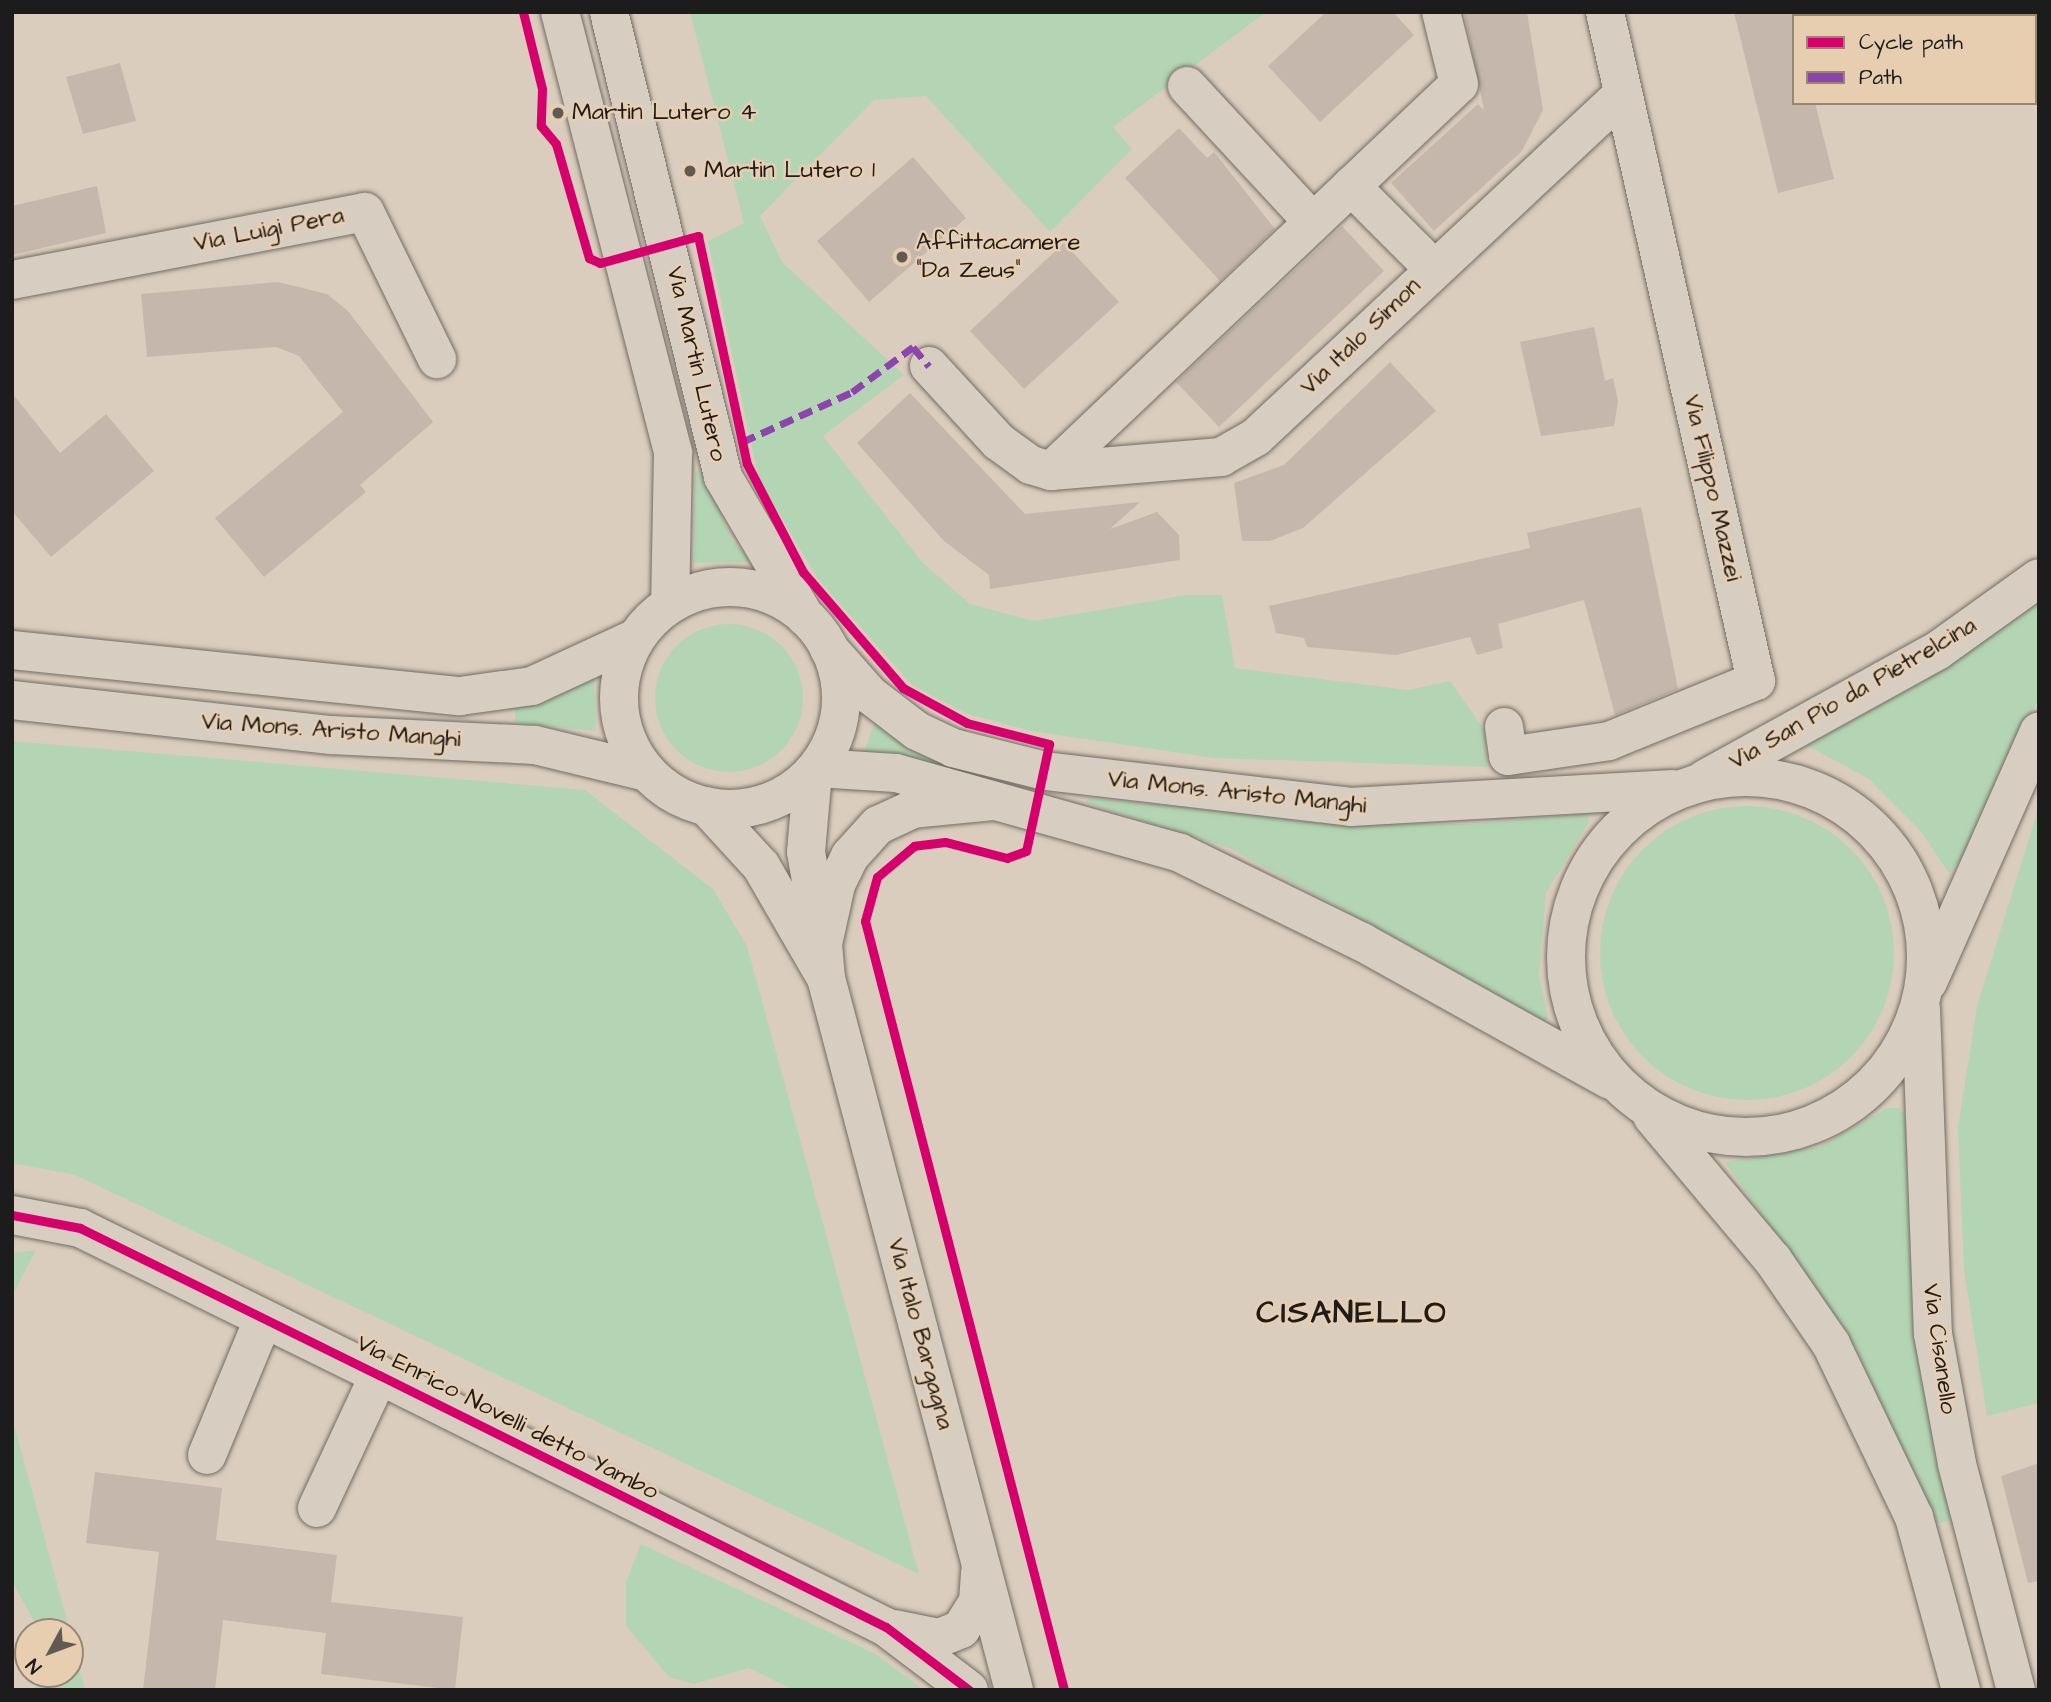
<!DOCTYPE html>
<html>
<head>
<meta charset="utf-8">
<style>
	body { margin:0 }
	#map { position:relative; width:2051px; height:1702px; overflow:hidden; background:#dbcdbd; font-family:"Architects Daughter",sans-serif }
	div>[style] { position:absolute }
	.green>* { inset:0; background:#b4d5b3 }
	.round { border-radius:50% }
	.building>* { inset:0; background:#c5b7ac }
	.roads { filter:drop-shadow(0 0 2px #726c64) drop-shadow(0 0 2px #726c64) }
	.minor>* { height:38px; margin:-19px; padding:0 19px; transform-origin:19px; border-radius:19px; background:#d7cdc1 }
	.major>* { height:38px; margin:-19px; padding:0 19px; transform-origin:19px; border-radius:19px; background:#d7cdc1 }
	.major>.ring { margin:-19px; padding:0; box-sizing:content-box; background:none; border:38px solid #d7cdc1; border-radius:50% }
	.quiet>* { height:7px; margin-top:-3.5px; transform-origin:0; background:repeating-linear-gradient(90deg,#8e44ad 0 14px,transparent 0 21px) }
	.cycleway>* { height:9px; margin:-4.5px; padding:0 4.5px; transform-origin:4.5px; border-radius:4.5px; background:#d6006c }
	.dots>* { width:19px; height:19px; translate:-50% -50%; box-sizing:border-box; border:4px solid #e8ceb0; border-radius:50% }
	span { translate:-50% -50%; white-space:nowrap; text-align:center; line-height:1.15; -webkit-text-stroke:5px #e8ceb0; paint-order:stroke }
	.poi-label { font-size:24px; color:#1c1c1c }
	.left { translate:0 -50%; text-align:left }
	.street-label { font-size:24px; color:#1c1c1c }
	.district-label { font-size:32px; color:#1c1c1c; font-weight:700; letter-spacing:2px }
	.frame { position:absolute; inset:0; border:14px solid #1c1c1c; pointer-events:none }
	.legend { position:absolute; left:1792px; top:14px; width:245px; height:91px; box-sizing:border-box; background:#e8ceb0; border:2px solid #968775; margin:0; padding:9px 12px; list-style:none; font-size:21px; color:#1c1c1c }
	.legend li { display:flex; align-items:center; gap:14px; height:35px }
	.legend b { width:35px; border:2px solid #968775 }
	.north { position:absolute; left:14px; top:1618px; width:70px; height:70px; box-sizing:border-box; background:#e8ceb0; border:2px solid #968775; border-radius:50%; rotate:229deg; font-size:19px; font-weight:700; line-height:28px; text-align:center; color:#1c1c1c }
	.north::after { content:''; display:block; margin:auto; width:24px; height:32px; background:#5f5a54; clip-path:polygon(50% 0,100% 100%,50% 72%,0 100%) }
</style>
</head>
<body>
<div id="map">
	<div class="green">
		<div style="clip-path:polygon(690px 12px,1266px 12px,1113px 127px,1132px 149px,1050px 232px,926px 96px,874px 100px,760px 216px,782px 262px,904px 375px,823px 436px,923px 563px,970px 604px,1034px 621px,1187px 595px,1222px 595px,1235px 668px,1408px 690px,1450px 681px,1485px 731px,1487px 767px,1214px 758px,1031px 731px,965px 713px,912px 685px,818px 579px,759px 480px,708px 241px,744px 223px)"></div>
		<div style="clip-path:polygon(703px 470px,731px 539px,752px 562px,694px 563px,695px 472px)"></div>
		<div style="clip-path:polygon(2039px 603px,2039px 697px,1967px 852px,1949px 873px,1919px 829px,1869px 779px,1806px 745px,1955px 660px)"></div>
		<div class="round" style="left:655px;top:624px;width:148px;height:148px"></div>
		<div style="clip-path:polygon(594px 678px,596px 731px,515px 723px,515px 708px)"></div>
		<div style="clip-path:polygon(875px 723px,901px 743px,968px 770px,967px 775px,863px 754px)"></div>
		<div style="clip-path:polygon(12px 741px,585px 790px,713px 889px,747px 946px,919px 1574px,75px 1175px,12px 1163px)"></div>
		<div style="clip-path:polygon(1088px 798px,1344px 824px,1471px 824px,1588px 813px,1589px 822px,1546px 893px,1539px 975px,1548px 1018px,1540px 1030px,1440px 962px,1229px 848px,1086px 803px)"></div>
		<div style="clip-path:polygon(2039px 806px,2039px 1403px,1987px 1416px,1964px 1270px,1958px 1128px,1977px 1006px)"></div>
		<div class="round" style="left:1600px;top:806px;width:294px;height:294px"></div>
		<div style="clip-path:polygon(1887px 1108px,1900px 1108px,1909px 1119px,1912px 1319px,1950px 1520px,1936px 1524px,1844px 1332px,1725px 1162px,1819px 1147px)"></div>
		<div style="clip-path:polygon(36px 1250px,12px 1296px,12px 1253px)"></div>
		<div style="clip-path:polygon(12px 1421px,15px 1428px,70px 1632px,40px 1632px,12px 1581px)"></div>
		<div style="clip-path:polygon(641px 1544px,874px 1653px,924px 1690px,793px 1690px,749px 1668px,694px 1684px,669px 1677px,626px 1626px,626px 1582px)"></div>
		<div style="clip-path:polygon(70px 1633px,85px 1690px,35px 1690px,38px 1674px,70px 1674px)"></div>
	</div>
	<div class="building">
		<div style="clip-path:polygon(1326px 12px,1393px 12px,1414px 35px,1320px 122px,1268px 66px)"></div>
		<div style="clip-path:polygon(1464px 12px,1527px 12px,1543px 110px,1522px 151px,1434px 231px,1391px 183px,1478px 104px,1484px 110px)"></div>
		<div style="clip-path:polygon(1734px 12px,1794px 12px,1794px 103px,1815px 103px,1834px 179px,1778px 193px)"></div>
		<div style="clip-path:polygon(120px 63px,136px 121px,83px 134px,66px 77px)"></div>
		<div style="clip-path:polygon(1179px 128px,1207px 158px,1214px 152px,1275px 229px,1220px 281px,1125px 178px)"></div>
		<div style="clip-path:polygon(913px 157px,966px 218px,869px 302px,817px 241px)"></div>
		<div style="clip-path:polygon(97px 186px,106px 233px,12px 255px,12px 206px)"></div>
		<div style="clip-path:polygon(1342px 226px,1384px 271px,1219px 427px,1176px 382px)"></div>
		<div style="clip-path:polygon(1064px 243px,1119px 302px,1024px 389px,970px 331px)"></div>
		<div style="clip-path:polygon(278px 282px,327px 294px,348px 311px,433px 422px,360px 485px,366px 492px,264px 577px,215px 518px,343px 412px,299px 356px,276px 347px,147px 357px,141px 294px)"></div>
		<div style="clip-path:polygon(1594px 327px,1605px 381px,1613px 378px,1618px 401px,1614px 426px,1541px 436px,1520px 342px)"></div>
		<div style="clip-path:polygon(1390px 362px,1436px 411px,1303px 528px,1270px 541px,1242px 541px,1234px 483px,1284px 465px)"></div>
		<div style="clip-path:polygon(12px 393px,60px 453px,106px 414px,154px 471px,51px 557px,12px 511px)"></div>
		<div style="clip-path:polygon(910px 393px,1025px 514px,1140px 502px,1110px 529px,1157px 512px,1179px 535px,1180px 560px,990px 589px,989px 575px,944px 541px,857px 443px)"></div>
		<div style="clip-path:polygon(1641px 507px,1678px 689px,1615px 715px,1584px 600px,1498px 624px,1503px 648px,1477px 655px,1470px 637px,1396px 655px,1307px 647px,1304px 638px,1276px 633px,1269px 606px,1530px 548px,1527px 533px)"></div>
		<div style="clip-path:polygon(2039px 1463px,2039px 1581px,2028px 1583px,2001px 1476px)"></div>
		<div style="clip-path:polygon(95px 1472px,222px 1488px,216px 1540px,337px 1555px,331px 1602px,463px 1617px,455px 1690px,321px 1674px,326px 1633px,223px 1620px,215px 1690px,143px 1690px,159px 1552px,86px 1543px)"></div>
	</div>
	<div class="roads">
		<div class="minor">
			<div style="left:560px;top:12px;width:455px;rotate:75.6deg"></div>
			<div style="left:673px;top:453px;width:151px;rotate:91.1deg"></div>
			<div style="left:609px;top:12px;width:479px;rotate:76.2deg"></div>
			<div style="left:723px;top:477px;width:162px;rotate:59.6deg"></div>
			<div style="left:1187px;top:86px;width:185px;rotate:47.2deg"></div>
			<div style="left:1351px;top:186px;width:116px;rotate:45deg"></div>
			<div style="left:12px;top:280px;width:359px;rotate:-10.9deg"></div>
			<div style="left:365px;top:212px;width:164px;rotate:63.9deg"></div>
			<div style="left:929px;top:366px;width:103px;rotate:47.4deg"></div>
			<div style="left:999px;top:442px;width:39px;rotate:36deg"></div>
			<div style="left:1031px;top:465px;width:21px;rotate:17deg"></div>
			<div style="left:1051px;top:471px;width:171px;rotate:-4.7deg"></div>
			<div style="left:1221px;top:457px;width:40px;rotate:-29.7deg"></div>
			<div style="left:1256px;top:437px;width:501px;rotate:-43.06deg"></div>
			<div style="left:1051px;top:471px;width:562px;rotate:-43.49deg"></div>
			<div style="left:1459px;top:84px;width:74px;rotate:-104deg"></div>
			<div style="left:1504px;top:727px;width:29px;rotate:82deg"></div>
			<div style="left:1508px;top:756px;width:102px;rotate:-8.4deg"></div>
			<div style="left:1609px;top:741px;width:159px;rotate:-22.2deg"></div>
			<div style="left:1756px;top:681px;width:686px;rotate:-102.72deg"></div>
			<div style="left:813px;top:772px;width:80px;rotate:95deg"></div>
			<div style="left:806px;top:852px;width:81px;rotate:80.1deg"></div>
			<div style="left:993px;top:801px;width:80px;rotate:174.3deg"></div>
			<div style="left:913px;top:809px;width:38px;rotate:155deg"></div>
			<div style="left:878px;top:825px;width:42px;rotate:132.1deg"></div>
			<div style="left:850px;top:856px;width:32px;rotate:116deg"></div>
			<div style="left:836px;top:885px;width:60px;rotate:102.4deg"></div>
			<div style="left:823px;top:944px;width:34px;rotate:85deg"></div>
			<div style="left:826px;top:978px;width:736px;rotate:75.21deg"></div>
			<div style="left:706px;top:806px;width:81px;rotate:47.5deg"></div>
			<div style="left:761px;top:866px;width:124px;rotate:59.9deg"></div>
			<div style="left:12px;top:1215px;width:69px;rotate:10.8deg"></div>
			<div style="left:80px;top:1228px;width:333px;rotate:26.2deg"></div>
			<div style="left:379px;top:1375px;width:566px;rotate:26.43deg"></div>
			<div style="left:886px;top:1627px;width:104px;rotate:37.2deg"></div>
			<div style="left:207px;top:1455px;width:146px;rotate:-67.5deg"></div>
			<div style="left:317px;top:1508px;width:147px;rotate:-65deg"></div>
			<div style="left:895px;top:1629px;width:45px;rotate:11.6deg"></div>
			<div style="left:939px;top:1638px;width:24px;rotate:-22deg"></div>
			<div style="left:961px;top:1629px;width:32px;rotate:-58deg"></div>
			<div style="left:978px;top:1602px;width:30px;rotate:-86deg"></div>
		</div>
		<div class="major">
			<div class="ring" style="left:619px;top:587px;width:184px;height:184px"></div>
			<div style="left:829px;top:649px;width:62px;rotate:48.3deg"></div>
			<div style="left:870px;top:695px;width:59px;rotate:37.5deg"></div>
			<div style="left:917px;top:731px;width:40px;rotate:25deg"></div>
			<div style="left:953px;top:748px;width:95px;rotate:14deg"></div>
			<div style="left:1045px;top:771px;width:308px;rotate:6.7deg"></div>
			<div style="left:1351px;top:807px;width:322px;rotate:-3.2deg"></div>
			<div style="left:12px;top:650px;width:450px;rotate:5.9deg"></div>
			<div style="left:460px;top:696px;width:73px;rotate:-7.9deg"></div>
			<div style="left:532px;top:686px;width:115px;rotate:-24.8deg"></div>
			<div style="left:12px;top:700px;width:321px;rotate:6.3deg"></div>
			<div style="left:331px;top:735px;width:204px;rotate:2.8deg"></div>
			<div style="left:535px;top:745px;width:115px;rotate:13.6deg"></div>
			<div style="left:817px;top:768px;width:79px;rotate:3.6deg"></div>
			<div style="left:896px;top:773px;width:295px;rotate:15.7deg"></div>
			<div style="left:1180px;top:853px;width:203px;rotate:26.1deg"></div>
			<div style="left:1362px;top:942px;width:284px;rotate:29.1deg"></div>
			<div class="ring" style="left:1566px;top:777px;width:322px;height:322px"></div>
			<div style="left:1705px;top:779px;width:265px;rotate:-28.9deg"></div>
			<div style="left:1937px;top:651px;width:125px;rotate:-35.6deg"></div>
			<div style="left:1928px;top:982px;width:274px;rotate:-66.1deg"></div>
			<div style="left:1921px;top:1009px;width:325px;rotate:87.9deg"></div>
			<div style="left:1933px;top:1334px;width:132px;rotate:79.5deg"></div>
			<div style="left:1957px;top:1464px;width:234px;rotate:75.4deg"></div>
			<div style="left:1652px;top:1116px;width:188px;rotate:50deg"></div>
			<div style="left:1773px;top:1260px;width:102px;rotate:55.4deg"></div>
			<div style="left:1831px;top:1344px;width:192px;rotate:64.4deg"></div>
			<div style="left:1914px;top:1517px;width:179px;rotate:74.8deg"></div>
		</div>
	</div>
	<div class="quiet">
		<div style="left:742px;top:442px;width:121px;rotate:-24.4deg"></div>
		<div style="left:852px;top:392px;width:76px;rotate:-36.4deg"></div>
		<div style="left:913px;top:347px;width:25px;rotate:50deg"></div>
	</div>
	<div class="cycleway">
		<div style="left:523px;top:12px;width:79px;rotate:76.1deg"></div>
		<div style="left:542px;top:89px;width:37px;rotate:92deg"></div>
		<div style="left:541px;top:126px;width:23px;rotate:50deg"></div>
		<div style="left:556px;top:144px;width:119px;rotate:73.9deg"></div>
		<div style="left:589px;top:258px;width:12px;rotate:24deg"></div>
		<div style="left:600px;top:263px;width:102px;rotate:-15.4deg"></div>
		<div style="left:698px;top:236px;width:233px;rotate:77.9deg"></div>
		<div style="left:747px;top:464px;width:122px;rotate:62.6deg"></div>
		<div style="left:803px;top:572px;width:153px;rotate:49.2deg"></div>
		<div style="left:903px;top:688px;width:73px;rotate:28.7deg"></div>
		<div style="left:967px;top:723px;width:85px;rotate:14.4deg"></div>
		<div style="left:1049px;top:744px;width:109px;rotate:102.1deg"></div>
		<div style="left:1026px;top:851px;width:20px;rotate:160deg"></div>
		<div style="left:1007px;top:858px;width:64px;rotate:-165.5deg"></div>
		<div style="left:945px;top:842px;width:31px;rotate:173deg"></div>
		<div style="left:914px;top:846px;width:48px;rotate:140deg"></div>
		<div style="left:877px;top:877px;width:46px;rotate:105.3deg"></div>
		<div style="left:865px;top:921px;width:794px;rotate:75.49deg"></div>
		<div style="left:12px;top:1215px;width:69px;rotate:10.8deg"></div>
		<div style="left:80px;top:1228px;width:333px;rotate:26.2deg"></div>
		<div style="left:379px;top:1375px;width:566px;rotate:26.43deg"></div>
		<div style="left:886px;top:1627px;width:104px;rotate:37.2deg"></div>
	</div>
	<div class="dots">
		<div style="left:558px;top:113px;background:#5f5a54"></div>
		<div style="left:690px;top:171px;background:#5f5a54"></div>
		<div style="left:902px;top:257px;background:#5f5a54"></div>
	</div>
	<div class="poi-label">
		<span class="left" style="left:572px;top:113px">Martin Lutero 4</span>
		<span class="left" style="left:704px;top:171px">Martin Lutero 1</span>
		<span class="left" style="left:916px;top:257px">Affittacamere<br>"Da Zeus"</span>
	</div>
	<div class="street-label">
		<span style="left:269px;top:230px;rotate:-11deg">Via Luigi Pera</span>
		<span style="left:1361px;top:337px;rotate:-44deg">Via Italo Simon</span>
		<span style="left:696px;top:364px;rotate:77deg">Via Martin Lutero</span>
		<span style="left:1712px;top:488px;rotate:77deg">Via Filippo Mazzei</span>
		<span style="left:1853px;top:694px;rotate:-30deg">Via San Pio da Pietrelcina</span>
		<span style="left:331px;top:731px;rotate:4deg">Via Mons. Aristo Manghi</span>
		<span style="left:1237px;top:793px;rotate:6deg">Via Mons. Aristo Manghi</span>
		<span style="left:920px;top:1334px;rotate:75deg">Via Italo Bargagna</span>
		<span style="left:1939px;top:1349px;rotate:82deg">Via Cisanello</span>
		<span style="left:507px;top:1418px;rotate:27deg">Via Enrico Novelli detto Yambo</span>
	</div>
	<div class="district-label">
		<span style="left:1352px;top:1313px">CISANELLO</span>
	</div>
	<div class="frame"></div>
	<ul class="legend">
	<li><b style="height:9px;background:#d6006c"></b>Cycle path</li>
	<li><b style="height:9px;background:#8e44ad"></b>Path</li>
	</ul>
	<div class="north">N</div>
</div>
</body>
</html>
